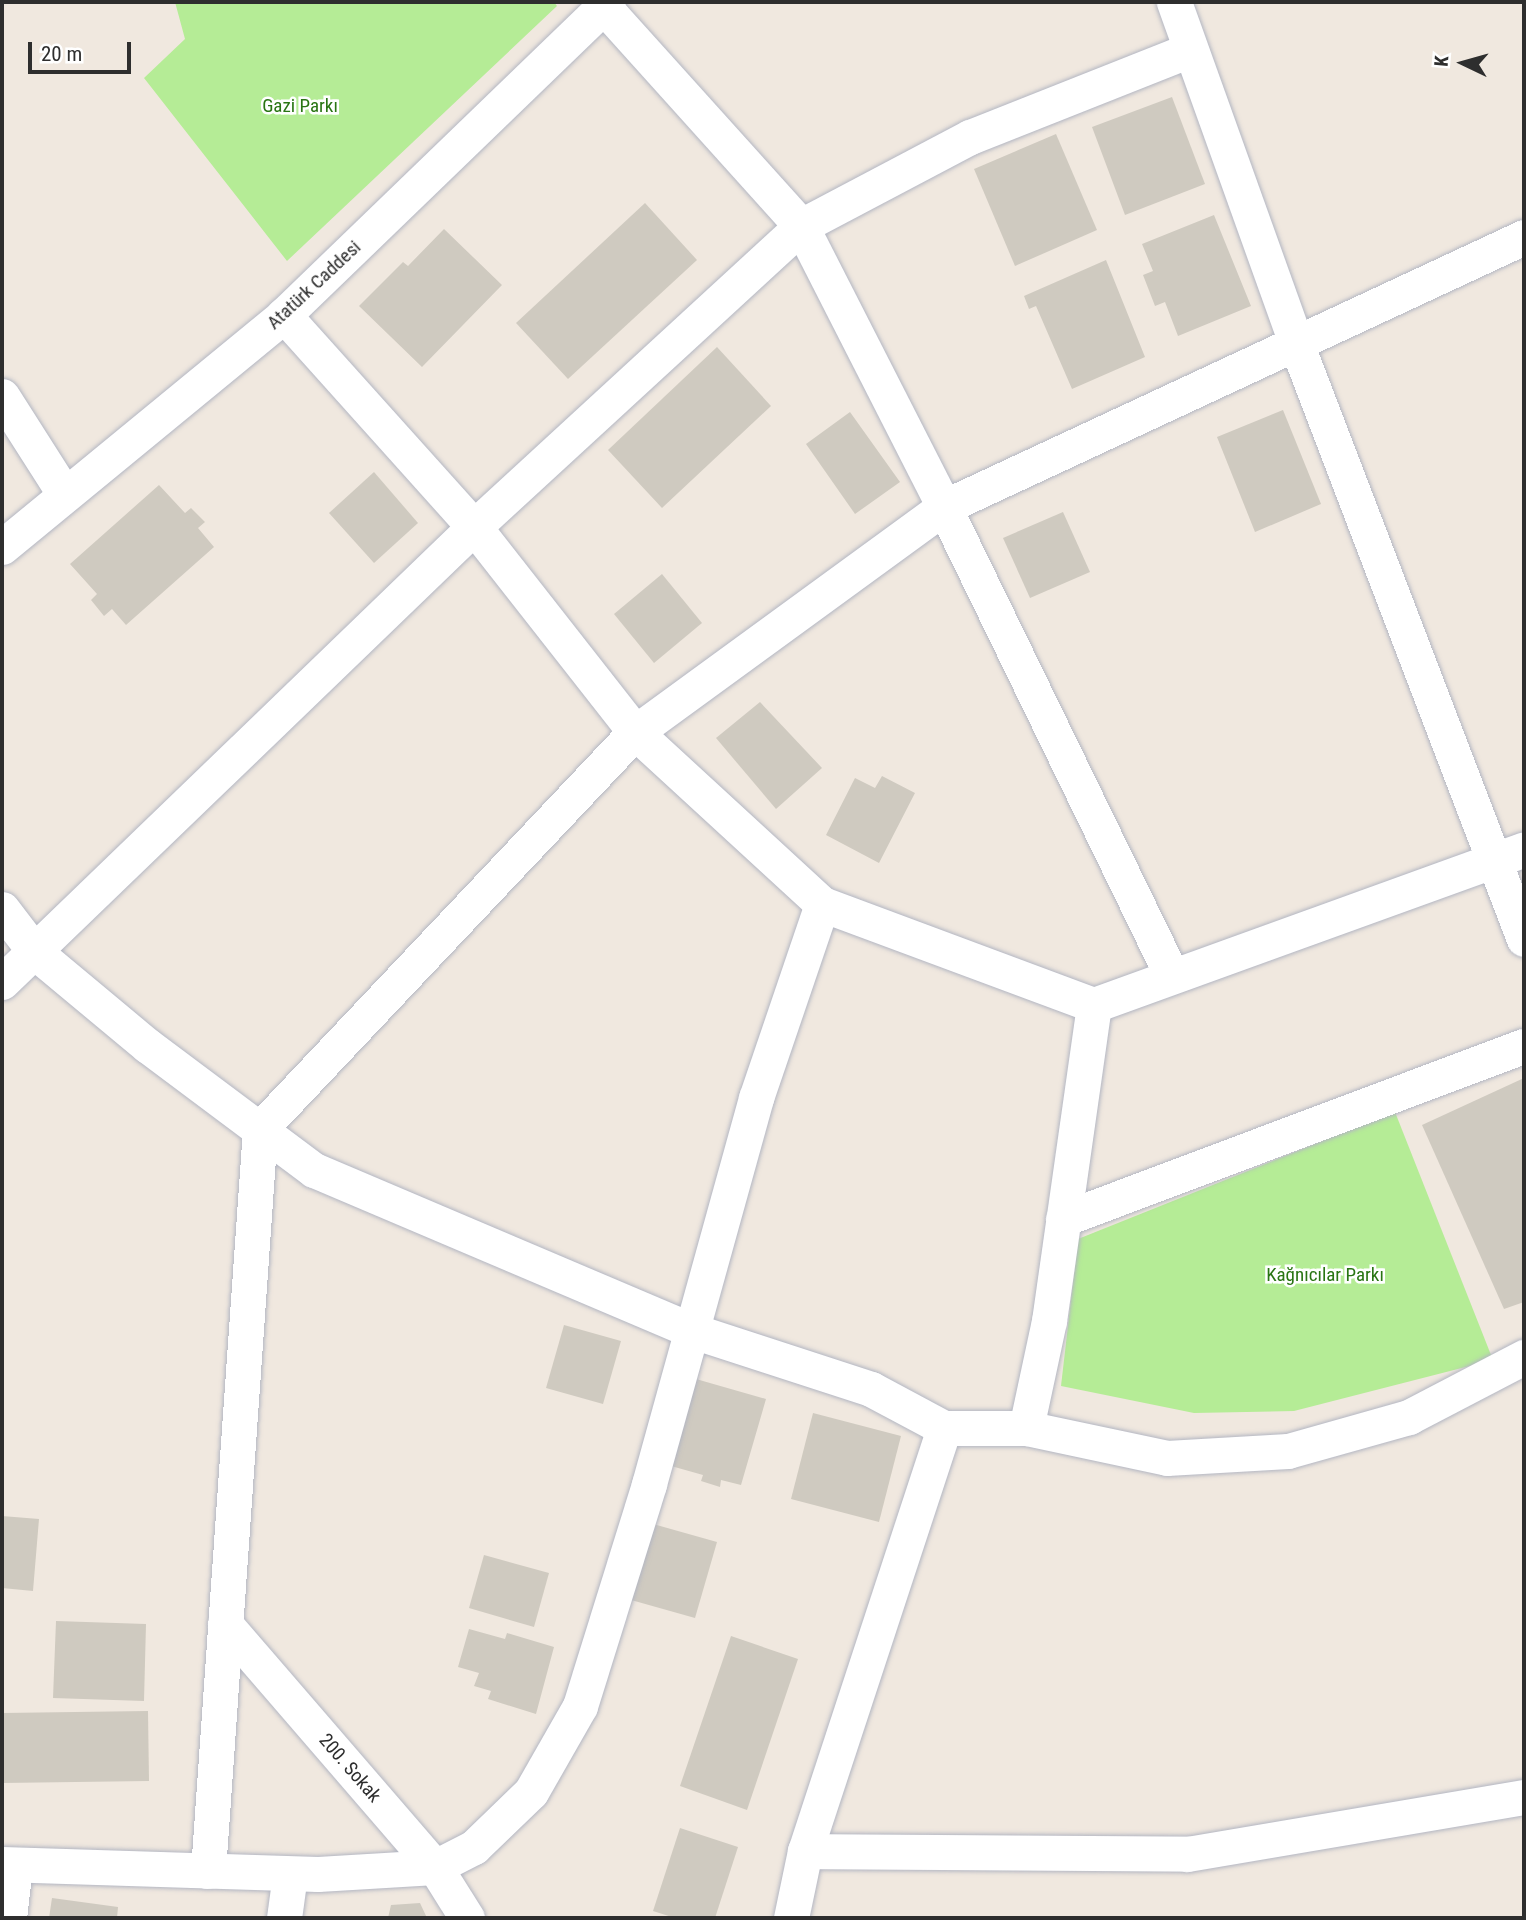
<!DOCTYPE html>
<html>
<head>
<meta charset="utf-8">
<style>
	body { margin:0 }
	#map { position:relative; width:1526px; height:1920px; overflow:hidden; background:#f0e8df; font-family:"Roboto Condensed",sans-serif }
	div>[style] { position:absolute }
	.green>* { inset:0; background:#b5ec96 }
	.building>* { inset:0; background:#cfcac0 }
	.roads { filter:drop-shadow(0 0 2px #b3b6c2) drop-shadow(0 0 2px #b3b6c2) }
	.minor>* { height:35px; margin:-17.5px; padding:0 17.5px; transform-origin:17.5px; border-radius:17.5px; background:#fff }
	span { translate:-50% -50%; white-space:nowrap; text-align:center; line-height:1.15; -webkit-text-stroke:5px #fff; paint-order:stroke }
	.park-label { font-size:19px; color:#297513 }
	.street-label { font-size:19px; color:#2e2e2e }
	.frame { position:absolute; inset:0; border:4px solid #2e2e2e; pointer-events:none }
	.north { position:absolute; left:1428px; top:28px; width:70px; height:70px; -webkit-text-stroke:5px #fff; paint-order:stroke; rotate:275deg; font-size:19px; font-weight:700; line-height:28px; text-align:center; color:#2e2e2e }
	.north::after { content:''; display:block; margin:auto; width:24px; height:32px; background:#2e2e2e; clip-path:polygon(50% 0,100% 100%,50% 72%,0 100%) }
	.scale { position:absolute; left:28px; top:42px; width:103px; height:32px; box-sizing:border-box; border:4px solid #2e2e2e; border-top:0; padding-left:9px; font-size:21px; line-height:24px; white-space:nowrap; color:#2e2e2e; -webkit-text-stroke:5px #fff; paint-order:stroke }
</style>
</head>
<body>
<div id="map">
	<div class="green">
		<div style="clip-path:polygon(175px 2px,554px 2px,557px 6px,287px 261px,144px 78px,185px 39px)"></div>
		<div style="clip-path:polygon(1395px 1112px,1493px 1360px,1294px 1411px,1194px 1413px,1061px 1386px,1078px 1239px)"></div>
	</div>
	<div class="building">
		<div style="clip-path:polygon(1172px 97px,1205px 184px,1125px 215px,1092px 127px)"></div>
		<div style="clip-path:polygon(1056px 134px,1097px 230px,1015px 266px,974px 169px)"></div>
		<div style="clip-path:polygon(645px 203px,697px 260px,568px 379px,516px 323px)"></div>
		<div style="clip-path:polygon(1214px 215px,1251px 306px,1178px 336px,1165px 302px,1155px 306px,1143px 275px,1153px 271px,1142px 244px)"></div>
		<div style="clip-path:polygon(444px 229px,502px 285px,422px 367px,359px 306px,403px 262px,408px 266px)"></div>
		<div style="clip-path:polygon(1106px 260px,1145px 357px,1072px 389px,1036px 306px,1029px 309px,1024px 296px)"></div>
		<div style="clip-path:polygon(717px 347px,771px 406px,662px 508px,608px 450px)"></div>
		<div style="clip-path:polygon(1283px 410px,1321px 504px,1255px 532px,1217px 437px)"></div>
		<div style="clip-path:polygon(850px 412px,900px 482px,855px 514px,806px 444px)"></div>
		<div style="clip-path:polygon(374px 472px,418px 523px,374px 563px,329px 513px)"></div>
		<div style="clip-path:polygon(159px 485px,185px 513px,191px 508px,205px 522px,198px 528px,214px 547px,126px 625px,112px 609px,104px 616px,91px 600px,97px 594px,70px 564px)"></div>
		<div style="clip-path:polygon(1063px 512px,1090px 572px,1030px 598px,1003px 538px)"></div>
		<div style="clip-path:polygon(662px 574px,702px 623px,654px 663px,614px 614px)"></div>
		<div style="clip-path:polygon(760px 702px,822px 768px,776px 809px,716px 738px)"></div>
		<div style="clip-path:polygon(882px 776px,915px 793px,879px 863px,826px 835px,855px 778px,875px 788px)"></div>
		<div style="clip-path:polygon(1524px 1078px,1524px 1302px,1504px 1309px,1422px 1125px)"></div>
		<div style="clip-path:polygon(564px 1325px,621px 1341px,603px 1404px,546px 1388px)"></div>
		<div style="clip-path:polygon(689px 1377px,766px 1399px,741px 1485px,721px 1480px,720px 1487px,701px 1481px,703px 1475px,664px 1464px)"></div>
		<div style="clip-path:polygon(813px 1413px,901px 1436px,879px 1522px,791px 1499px)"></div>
		<div style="clip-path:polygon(2px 1516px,39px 1519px,33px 1591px,2px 1588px)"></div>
		<div style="clip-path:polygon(646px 1522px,717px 1542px,695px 1618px,624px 1598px)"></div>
		<div style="clip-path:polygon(484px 1555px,549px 1573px,534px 1627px,469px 1608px)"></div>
		<div style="clip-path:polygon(56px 1621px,146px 1624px,144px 1701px,53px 1698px)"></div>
		<div style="clip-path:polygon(469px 1629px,505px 1639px,507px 1633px,554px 1647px,536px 1714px,488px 1699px,491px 1691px,474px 1686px,479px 1673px,458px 1667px)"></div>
		<div style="clip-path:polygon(731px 1636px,798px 1659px,747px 1810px,680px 1786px)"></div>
		<div style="clip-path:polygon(148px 1711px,149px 1781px,2px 1783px,2px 1713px)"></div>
		<div style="clip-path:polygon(680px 1828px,738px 1847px,715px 1918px,675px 1918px,653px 1911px)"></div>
		<div style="clip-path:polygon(52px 1898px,118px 1907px,117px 1918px,49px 1918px)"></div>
		<div style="clip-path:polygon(420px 1903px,427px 1918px,388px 1918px,391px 1905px)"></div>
	</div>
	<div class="roads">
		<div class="minor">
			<div style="left:1174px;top:2px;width:362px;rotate:70.3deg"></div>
			<div style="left:1296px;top:343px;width:638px;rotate:69.07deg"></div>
			<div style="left:604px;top:7px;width:295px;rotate:48deg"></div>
			<div style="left:801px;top:226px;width:315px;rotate:63deg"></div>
			<div style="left:944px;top:507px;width:521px;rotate:64.07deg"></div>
			<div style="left:1524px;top:237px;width:640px;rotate:155.04deg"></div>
			<div style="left:944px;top:507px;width:382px;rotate:143.9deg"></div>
			<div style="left:635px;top:732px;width:254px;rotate:42.6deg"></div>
			<div style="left:822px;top:904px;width:290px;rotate:20.4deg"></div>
			<div style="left:1094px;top:1005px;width:457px;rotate:-19.9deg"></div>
			<div style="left:2px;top:396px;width:117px;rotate:57.5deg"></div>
			<div style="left:2px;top:547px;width:365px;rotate:-39.4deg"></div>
			<div style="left:284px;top:315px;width:450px;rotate:-44deg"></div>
			<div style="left:2px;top:909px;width:54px;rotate:52.5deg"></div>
			<div style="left:35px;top:952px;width:147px;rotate:39.8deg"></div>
			<div style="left:148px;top:1046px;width:207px;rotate:36.8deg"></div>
			<div style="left:314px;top:1170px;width:412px;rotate:23deg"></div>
			<div style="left:693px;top:1331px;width:187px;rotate:18deg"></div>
			<div style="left:871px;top:1389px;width:83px;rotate:28.1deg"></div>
			<div style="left:944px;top:1428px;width:82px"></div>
			<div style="left:1026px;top:1428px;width:144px;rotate:12deg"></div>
			<div style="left:1167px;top:1458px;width:121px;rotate:-3.3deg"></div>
			<div style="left:1288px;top:1451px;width:126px;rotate:-15.7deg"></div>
			<div style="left:1409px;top:1417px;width:130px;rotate:-27.6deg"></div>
			<div style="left:2px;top:982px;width:656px;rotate:-43.95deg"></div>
			<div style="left:474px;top:527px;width:444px;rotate:-42.6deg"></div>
			<div style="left:801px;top:226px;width:191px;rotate:-27.8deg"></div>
			<div style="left:970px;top:137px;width:237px;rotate:-21.6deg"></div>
			<div style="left:1063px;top:1219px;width:492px;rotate:-20.6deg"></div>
			<div style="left:1026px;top:1428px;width:109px;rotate:-77.9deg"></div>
			<div style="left:1049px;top:1321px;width:319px;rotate:-81.9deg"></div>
			<div style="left:225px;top:1624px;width:321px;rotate:49.2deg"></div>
			<div style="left:435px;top:1867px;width:60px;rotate:57.9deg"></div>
			<div style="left:805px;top:1851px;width:382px;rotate:0.4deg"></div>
			<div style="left:1187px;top:1854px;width:342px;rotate:-9.6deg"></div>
			<div style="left:2px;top:1864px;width:316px;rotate:1.8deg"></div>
			<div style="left:318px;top:1874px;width:117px;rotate:-3.4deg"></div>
			<div style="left:435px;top:1867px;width:44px;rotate:-27.1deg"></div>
			<div style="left:474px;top:1847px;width:79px;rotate:-44deg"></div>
			<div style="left:531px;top:1792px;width:99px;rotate:-60.3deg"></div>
			<div style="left:580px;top:1706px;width:232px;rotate:-72.7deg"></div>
			<div style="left:649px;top:1484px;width:401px;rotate:-74.5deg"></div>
			<div style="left:756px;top:1098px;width:205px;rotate:-71.2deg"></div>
			<div style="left:208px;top:1871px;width:744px;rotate:-85.99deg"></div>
			<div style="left:260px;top:1129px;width:546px;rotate:-46.63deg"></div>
			<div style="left:635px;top:732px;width:261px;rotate:-128.1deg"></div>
			<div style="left:474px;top:527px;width:285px;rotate:-131.9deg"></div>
			<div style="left:9px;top:1918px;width:53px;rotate:-83.5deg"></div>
			<div style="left:284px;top:1918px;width:44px;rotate:-82.2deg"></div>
			<div style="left:791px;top:1918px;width:68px;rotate:-78.2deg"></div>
			<div style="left:805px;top:1851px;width:445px;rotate:-71.8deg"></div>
		</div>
	</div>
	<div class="park-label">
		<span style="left:300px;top:106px">Gazi Parkı</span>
		<span style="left:1325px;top:1275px">Kağnıcılar Parkı</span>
	</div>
	<div class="street-label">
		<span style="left:314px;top:285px;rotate:-43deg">Atatürk Caddesi</span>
		<span style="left:350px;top:1768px;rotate:49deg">200. Sokak</span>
	</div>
	<div class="frame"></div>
	<div class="north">K</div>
	<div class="scale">20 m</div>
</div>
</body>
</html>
